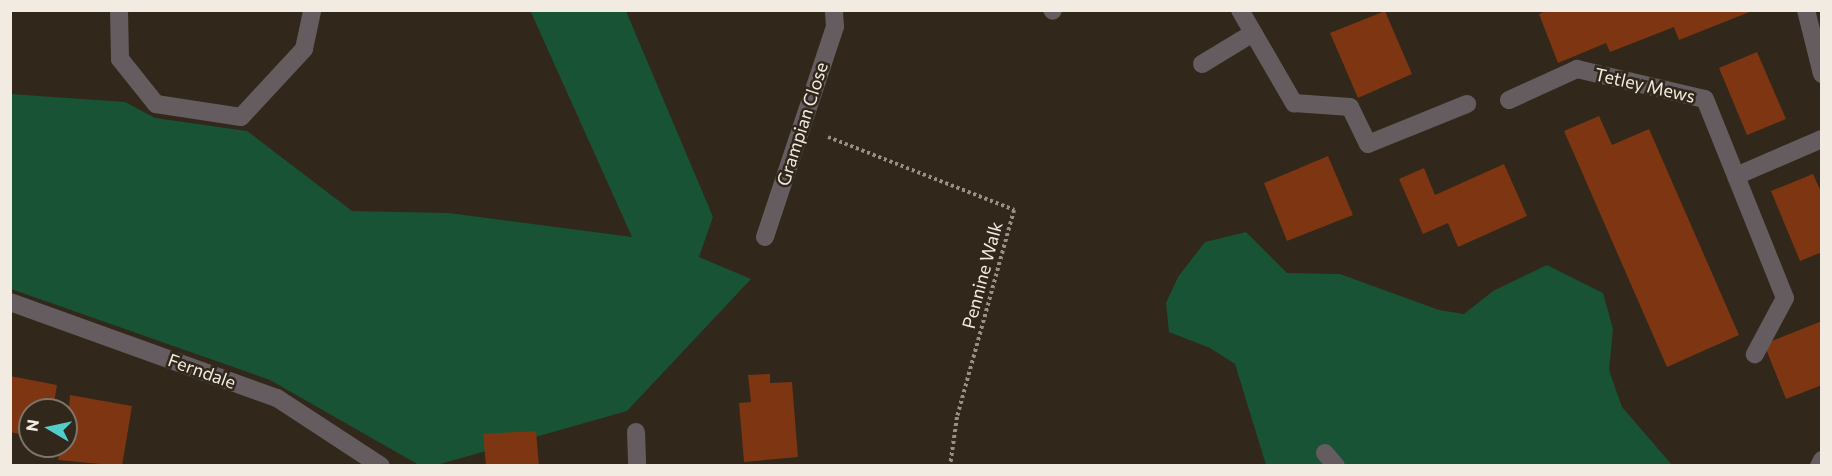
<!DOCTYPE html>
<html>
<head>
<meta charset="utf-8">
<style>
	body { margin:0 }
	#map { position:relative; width:1832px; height:476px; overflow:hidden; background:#31271a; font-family:Commissioner,sans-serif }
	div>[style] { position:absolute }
	.green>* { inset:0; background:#175334 }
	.building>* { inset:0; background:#7d3611 }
	.path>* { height:4px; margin-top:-2px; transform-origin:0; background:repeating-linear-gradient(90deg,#989085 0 3px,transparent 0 6px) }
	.lane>* { height:18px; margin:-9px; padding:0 9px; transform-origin:9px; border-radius:9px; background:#655c60 }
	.street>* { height:18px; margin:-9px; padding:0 9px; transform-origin:9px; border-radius:9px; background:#655c60 }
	span { translate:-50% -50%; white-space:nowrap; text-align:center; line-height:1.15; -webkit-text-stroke:5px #31271a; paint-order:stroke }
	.street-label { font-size:18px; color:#f1ebe2 }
	.frame { position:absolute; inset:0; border:12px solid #f1ebe2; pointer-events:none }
	.north { position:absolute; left:18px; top:398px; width:60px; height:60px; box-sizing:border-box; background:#31271a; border:2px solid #7e756a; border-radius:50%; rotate:279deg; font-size:16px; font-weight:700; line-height:24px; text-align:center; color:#f1ebe2 }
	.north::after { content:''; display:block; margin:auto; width:21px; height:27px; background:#53cdca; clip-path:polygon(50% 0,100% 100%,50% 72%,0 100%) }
</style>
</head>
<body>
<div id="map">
	<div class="green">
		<div style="clip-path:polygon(530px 10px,626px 11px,713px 217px,699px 257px,751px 279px,627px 411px,433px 466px,419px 465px,270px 380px,11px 289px,11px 94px,125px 102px,155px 118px,247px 131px,352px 211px,449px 213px,632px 237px)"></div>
		<div style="clip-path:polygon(1246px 232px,1287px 273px,1340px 274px,1439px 310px,1464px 314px,1493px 291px,1547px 265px,1603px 293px,1613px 329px,1609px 370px,1622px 407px,1672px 465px,1266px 465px,1235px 364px,1210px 348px,1169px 332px,1166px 303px,1178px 277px,1205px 242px)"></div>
	</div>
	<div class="building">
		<div style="clip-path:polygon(1548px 10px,1752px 10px,1752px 11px,1679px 40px,1674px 27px,1610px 52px,1606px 43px,1558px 63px,1539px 14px)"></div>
		<div style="clip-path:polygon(1385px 11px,1412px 74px,1358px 98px,1330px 33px)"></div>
		<div style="clip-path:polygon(1757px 52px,1786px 119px,1747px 135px,1719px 68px)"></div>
		<div style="clip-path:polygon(1599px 116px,1612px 145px,1649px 129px,1739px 335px,1667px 367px,1564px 131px)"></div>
		<div style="clip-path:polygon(1328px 156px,1353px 215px,1287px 241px,1264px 183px)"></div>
		<div style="clip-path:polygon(1504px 164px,1527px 216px,1458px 247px,1448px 223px,1423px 234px,1399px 179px,1424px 168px,1435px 195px)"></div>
		<div style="clip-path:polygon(1813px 174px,1822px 194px,1822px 252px,1800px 261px,1771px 191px)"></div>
		<div style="clip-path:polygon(1822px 321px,1822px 385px,1786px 399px,1764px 344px)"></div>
		<div style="clip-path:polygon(770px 374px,770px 383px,792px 382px,798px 457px,744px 462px,739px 403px,751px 402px,748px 375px)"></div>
		<div style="clip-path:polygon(10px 376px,57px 385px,53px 410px,30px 410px,30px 436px,10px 432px)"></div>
		<div style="clip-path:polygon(70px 395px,132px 406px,122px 466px,58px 460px,61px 446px,66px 446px)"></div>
		<div style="clip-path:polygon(536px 431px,539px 466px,486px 466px,483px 434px)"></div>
	</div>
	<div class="path">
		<div style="left:828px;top:137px;width:200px;rotate:21.4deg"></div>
		<div style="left:1014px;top:210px;width:215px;rotate:105.4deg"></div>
		<div style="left:957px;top:417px;width:49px;rotate:98.1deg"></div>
	</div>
	<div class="lane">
		<div style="left:1202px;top:64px;width:60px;rotate:-31.3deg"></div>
		<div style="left:1294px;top:103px;width:56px;rotate:4.1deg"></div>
		<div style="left:1350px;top:107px;width:41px;rotate:64.1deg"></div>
		<div style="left:1368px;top:144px;width:107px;rotate:-22deg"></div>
		<div style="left:636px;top:432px;width:34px;rotate:88deg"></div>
	</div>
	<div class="street">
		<div style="left:119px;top:10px;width:49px;rotate:88.8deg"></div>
		<div style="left:120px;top:59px;width:58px;rotate:51.3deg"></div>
		<div style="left:156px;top:104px;width:86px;rotate:8.7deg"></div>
		<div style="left:241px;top:117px;width:93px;rotate:-47.2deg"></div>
		<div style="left:304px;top:49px;width:40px;rotate:-78deg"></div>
		<div style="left:1052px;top:10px;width:1px;rotate:45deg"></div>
		<div style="left:1240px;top:10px;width:108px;rotate:59.9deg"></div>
		<div style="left:1806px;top:10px;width:66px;rotate:76deg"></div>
		<div style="left:1509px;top:100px;width:75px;rotate:-24.5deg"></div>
		<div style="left:1577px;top:69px;width:131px;rotate:13.2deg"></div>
		<div style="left:1705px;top:99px;width:214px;rotate:68.1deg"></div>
		<div style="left:1785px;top:298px;width:64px;rotate:118.2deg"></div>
		<div style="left:1736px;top:176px;width:94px;rotate:-23.3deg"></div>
		<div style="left:765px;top:237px;width:222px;rotate:-71.6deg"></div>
		<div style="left:835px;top:26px;width:16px;rotate:-94deg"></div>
		<div style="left:10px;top:302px;width:284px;rotate:19.8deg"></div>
		<div style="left:277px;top:398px;width:124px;rotate:33.2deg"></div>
		<div style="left:1325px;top:453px;width:17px;rotate:50deg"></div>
		<div style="left:1819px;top:466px;width:7px;rotate:-63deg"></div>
	</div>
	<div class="street-label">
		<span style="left:1645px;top:85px;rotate:13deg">Tetley Mews</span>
		<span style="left:802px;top:124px;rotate:-72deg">Grampian Close</span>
		<span style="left:982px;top:275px;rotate:-75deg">Pennine Walk</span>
		<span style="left:202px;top:371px;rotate:20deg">Ferndale</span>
	</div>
	<div class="frame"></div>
	<div class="north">N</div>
</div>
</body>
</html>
